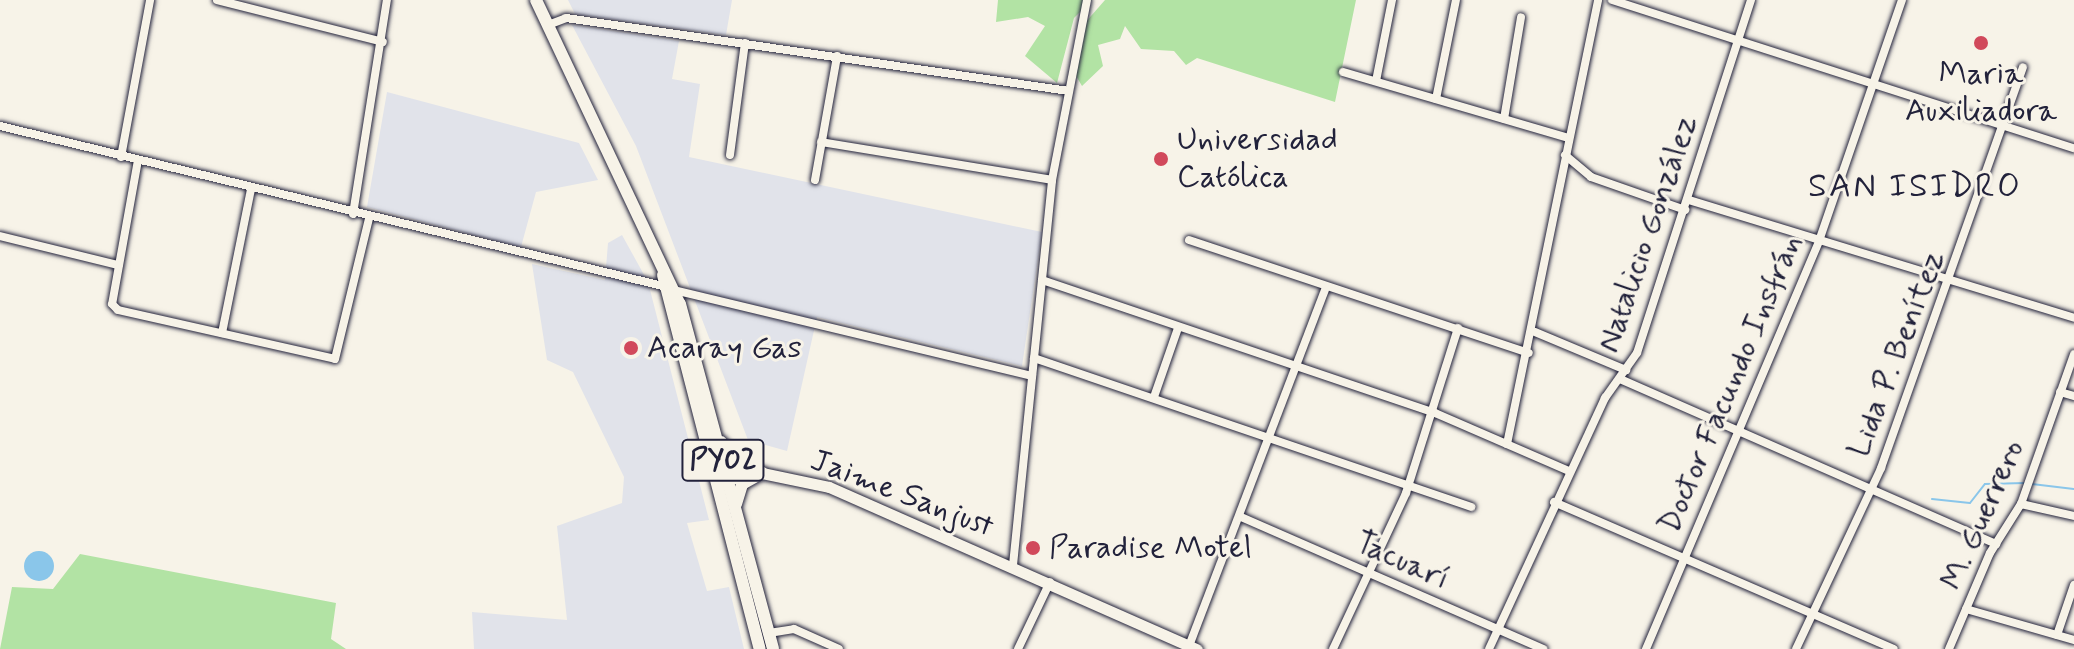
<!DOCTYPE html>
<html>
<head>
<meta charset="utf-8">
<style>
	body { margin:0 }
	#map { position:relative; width:2074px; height:649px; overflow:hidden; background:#f7f3e8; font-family:Mynerve,sans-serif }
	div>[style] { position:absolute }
	.built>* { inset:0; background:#e1e3ea }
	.green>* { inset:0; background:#b2e3a4 }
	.water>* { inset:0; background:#8ac6ea }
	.round { border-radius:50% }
	.stream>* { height:2px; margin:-1px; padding:0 1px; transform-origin:1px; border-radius:1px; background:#8ac6ea }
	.roads { filter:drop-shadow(0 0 2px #22223b) drop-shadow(0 0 2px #22223b) }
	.minor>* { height:8px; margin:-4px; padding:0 4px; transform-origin:4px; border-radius:4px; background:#f7f3e8 }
	.secondary>* { height:11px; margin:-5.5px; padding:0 5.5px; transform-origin:5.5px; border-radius:5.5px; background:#f7f3e8 }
	.primary>* { height:12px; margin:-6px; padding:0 6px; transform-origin:6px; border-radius:6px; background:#f7f3e8 }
	.dots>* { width:22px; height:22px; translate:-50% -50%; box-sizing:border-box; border:4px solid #f7f3e8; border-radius:50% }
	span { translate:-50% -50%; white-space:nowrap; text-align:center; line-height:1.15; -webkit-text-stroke:6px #f7f3e8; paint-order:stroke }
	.shield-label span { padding:2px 6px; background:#f7f3e8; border:2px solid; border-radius:6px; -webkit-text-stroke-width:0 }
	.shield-label { font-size:30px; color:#22223b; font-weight:700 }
	.poi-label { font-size:32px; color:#22223b }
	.left { translate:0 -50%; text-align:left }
	.street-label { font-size:32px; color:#22223b }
	.neighbourhood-label { font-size:34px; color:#22223b; letter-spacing:2px }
</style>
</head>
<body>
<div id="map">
	<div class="built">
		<div style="clip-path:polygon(568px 0,732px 0,726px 35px,575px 14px)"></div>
		<div style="clip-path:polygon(572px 25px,679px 41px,672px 79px,700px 84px,689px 157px,1042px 232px,1022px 366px,817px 317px,787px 451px,748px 440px,636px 146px)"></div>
		<div style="clip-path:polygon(387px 92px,579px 143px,598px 180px,536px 192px,521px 247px,367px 207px)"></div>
		<div style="clip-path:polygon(622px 235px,648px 282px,709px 520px,687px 523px,707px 591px,729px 587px,744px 649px,474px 649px,472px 612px,567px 620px,557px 526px,622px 503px,624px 477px,573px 372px,547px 360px,532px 264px,605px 280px,608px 243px)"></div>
	</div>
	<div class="green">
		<div style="clip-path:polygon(998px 0,1092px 0,1074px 18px,1057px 83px,1025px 56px,1045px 26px,1028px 17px,996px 22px)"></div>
		<div style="clip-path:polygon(1105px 0,1356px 0,1335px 102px,1197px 58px,1186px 65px,1174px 51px,1141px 49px,1125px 26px,1120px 39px,1098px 45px,1103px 66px,1082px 86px,1075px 74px,1084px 24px)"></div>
		<div style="clip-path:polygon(80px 554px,336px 603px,331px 639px,346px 649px,0 649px,12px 587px,53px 589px)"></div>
	</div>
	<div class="water">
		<div class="round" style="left:24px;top:551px;width:30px;height:30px"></div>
	</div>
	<div class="stream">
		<div style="left:2032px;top:484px;width:42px;rotate:6.8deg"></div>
		<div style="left:1932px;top:499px;width:38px;rotate:6deg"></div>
		<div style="left:1970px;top:503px;width:24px;rotate:-52deg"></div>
		<div style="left:1985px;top:484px;width:40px;rotate:-1.4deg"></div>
	</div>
	<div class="roads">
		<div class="minor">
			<div style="left:217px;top:0;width:171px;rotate:14.2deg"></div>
			<div style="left:1612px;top:0;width:485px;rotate:17.8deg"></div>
			<div style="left:548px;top:25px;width:19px;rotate:-21deg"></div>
			<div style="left:566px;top:18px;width:508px;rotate:8.26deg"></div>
			<div style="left:1343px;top:72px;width:235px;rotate:16.3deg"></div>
			<div style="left:1376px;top:81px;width:83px;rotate:-78.8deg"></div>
			<div style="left:1436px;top:99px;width:101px;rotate:-78.6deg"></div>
			<div style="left:1504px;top:119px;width:103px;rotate:-80.5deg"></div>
			<div style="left:0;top:126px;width:682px;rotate:13.57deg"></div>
			<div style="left:821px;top:142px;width:234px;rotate:9.3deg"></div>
			<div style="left:730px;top:155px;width:113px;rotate:-82.4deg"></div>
			<div style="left:1565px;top:155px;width:34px;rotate:40deg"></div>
			<div style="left:1591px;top:177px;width:100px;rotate:19.3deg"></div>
			<div style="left:121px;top:157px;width:160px;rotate:-79.5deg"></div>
			<div style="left:138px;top:160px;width:146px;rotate:100.2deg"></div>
			<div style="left:112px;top:304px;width:8px;rotate:45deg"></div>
			<div style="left:118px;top:310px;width:222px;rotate:12.7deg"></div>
			<div style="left:335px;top:359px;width:145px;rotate:-76.4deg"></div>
			<div style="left:815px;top:180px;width:126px;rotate:-79.9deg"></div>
			<div style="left:1689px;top:200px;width:403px;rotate:17deg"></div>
			<div style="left:353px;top:214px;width:217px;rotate:-81deg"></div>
			<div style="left:0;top:236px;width:122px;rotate:13.8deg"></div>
			<div style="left:1189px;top:240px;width:358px;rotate:18.4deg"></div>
			<div style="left:1042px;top:280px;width:415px;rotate:18.7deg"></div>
			<div style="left:1435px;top:413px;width:146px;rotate:23.4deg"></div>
			<div style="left:674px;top:290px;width:368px;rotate:13.5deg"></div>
			<div style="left:1535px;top:332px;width:99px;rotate:22.7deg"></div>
			<div style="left:222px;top:333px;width:147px;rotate:-78.6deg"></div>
			<div style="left:1034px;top:358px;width:462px;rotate:18.8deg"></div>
			<div style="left:1620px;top:379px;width:411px;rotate:23.7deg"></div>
			<div style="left:2060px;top:392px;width:15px;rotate:16deg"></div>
			<div style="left:1154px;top:397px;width:73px;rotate:-70.8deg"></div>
			<div style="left:1507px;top:444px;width:453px;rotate:-78.4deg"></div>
			<div style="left:1554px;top:502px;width:370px;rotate:23.4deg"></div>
			<div style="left:2021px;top:504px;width:54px;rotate:12.8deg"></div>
			<div style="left:1241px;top:517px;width:330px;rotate:23.6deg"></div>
			<div style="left:1013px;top:565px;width:387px;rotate:-84.2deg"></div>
			<div style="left:1052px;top:180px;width:183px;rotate:-79deg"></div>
			<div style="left:1966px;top:609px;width:112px;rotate:16deg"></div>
			<div style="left:769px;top:633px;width:25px;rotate:-9deg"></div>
			<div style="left:794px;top:629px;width:49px;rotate:24deg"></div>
			<div style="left:2057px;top:635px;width:53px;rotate:-71.2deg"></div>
			<div style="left:1189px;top:646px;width:382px;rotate:-69.1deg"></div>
			<div style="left:1018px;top:649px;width:74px;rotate:-64.5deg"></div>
			<div style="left:1333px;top:649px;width:172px;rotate:-64.9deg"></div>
			<div style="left:1406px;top:493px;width:173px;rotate:-72.5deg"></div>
			<div style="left:1489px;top:649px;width:277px;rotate:-65.2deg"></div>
			<div style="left:1605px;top:398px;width:55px;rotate:-54.6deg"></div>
			<div style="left:1637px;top:353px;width:371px;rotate:-72.1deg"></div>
			<div style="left:1646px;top:649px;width:443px;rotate:-67deg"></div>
			<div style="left:1819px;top:241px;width:255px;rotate:-71deg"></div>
			<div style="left:1796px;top:649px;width:200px;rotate:-64.8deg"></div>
			<div style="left:1881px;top:468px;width:425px;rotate:-70.5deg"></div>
			<div style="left:1949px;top:649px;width:104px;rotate:-66.9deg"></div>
			<div style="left:1990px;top:553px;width:58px;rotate:-57.7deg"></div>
			<div style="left:2021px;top:504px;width:159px;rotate:-70.5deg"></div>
		</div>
		<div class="secondary">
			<div style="left:719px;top:481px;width:44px;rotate:-10.5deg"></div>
			<div style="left:762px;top:473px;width:68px;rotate:11.8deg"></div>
			<div style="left:829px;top:487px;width:402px;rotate:23.8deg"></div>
		</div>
		<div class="primary">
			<div style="left:536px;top:0;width:336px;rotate:64.7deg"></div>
			<div style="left:680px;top:304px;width:357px;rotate:74.9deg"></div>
			<div style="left:663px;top:275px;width:386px;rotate:75.5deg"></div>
			<div style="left:721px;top:442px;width:31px;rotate:48deg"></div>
			<div style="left:742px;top:465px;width:22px;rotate:22deg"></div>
			<div style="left:736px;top:504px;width:21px;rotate:-73deg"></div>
			<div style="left:742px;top:484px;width:23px;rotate:-29deg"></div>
		</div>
	</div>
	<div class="dots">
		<div style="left:1981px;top:43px;background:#d1495b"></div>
		<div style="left:1161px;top:159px;background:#d1495b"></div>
		<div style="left:631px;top:348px;background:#d1495b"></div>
		<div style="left:1033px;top:548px;background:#d1495b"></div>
	</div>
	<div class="shield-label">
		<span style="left:723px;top:460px">PY02</span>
	</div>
	<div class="poi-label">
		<span style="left:1981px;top:93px">Maria<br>Auxiliadora</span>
		<span class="left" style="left:1177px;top:159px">Universidad<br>Católica</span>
		<span class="left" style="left:647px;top:348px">Acaray Gas</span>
		<span class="left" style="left:1049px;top:548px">Paradise Motel</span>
	</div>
	<div class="street-label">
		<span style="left:1648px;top:234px;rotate:-71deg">Natalicio González</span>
		<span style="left:1897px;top:354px;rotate:-69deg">Lida P. Benítez</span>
		<span style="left:1731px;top:384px;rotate:-67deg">Doctor Facundo Insfrán</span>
		<span style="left:902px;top:494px;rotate:21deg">Jaime Sanjust</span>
		<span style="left:1983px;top:515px;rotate:-66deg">M. Guerrero</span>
		<span style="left:1402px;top:561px;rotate:24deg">Tacuarí</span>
	</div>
	<div class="neighbourhood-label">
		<span style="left:1915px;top:187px">SAN ISIDRO</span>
	</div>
</div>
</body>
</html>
